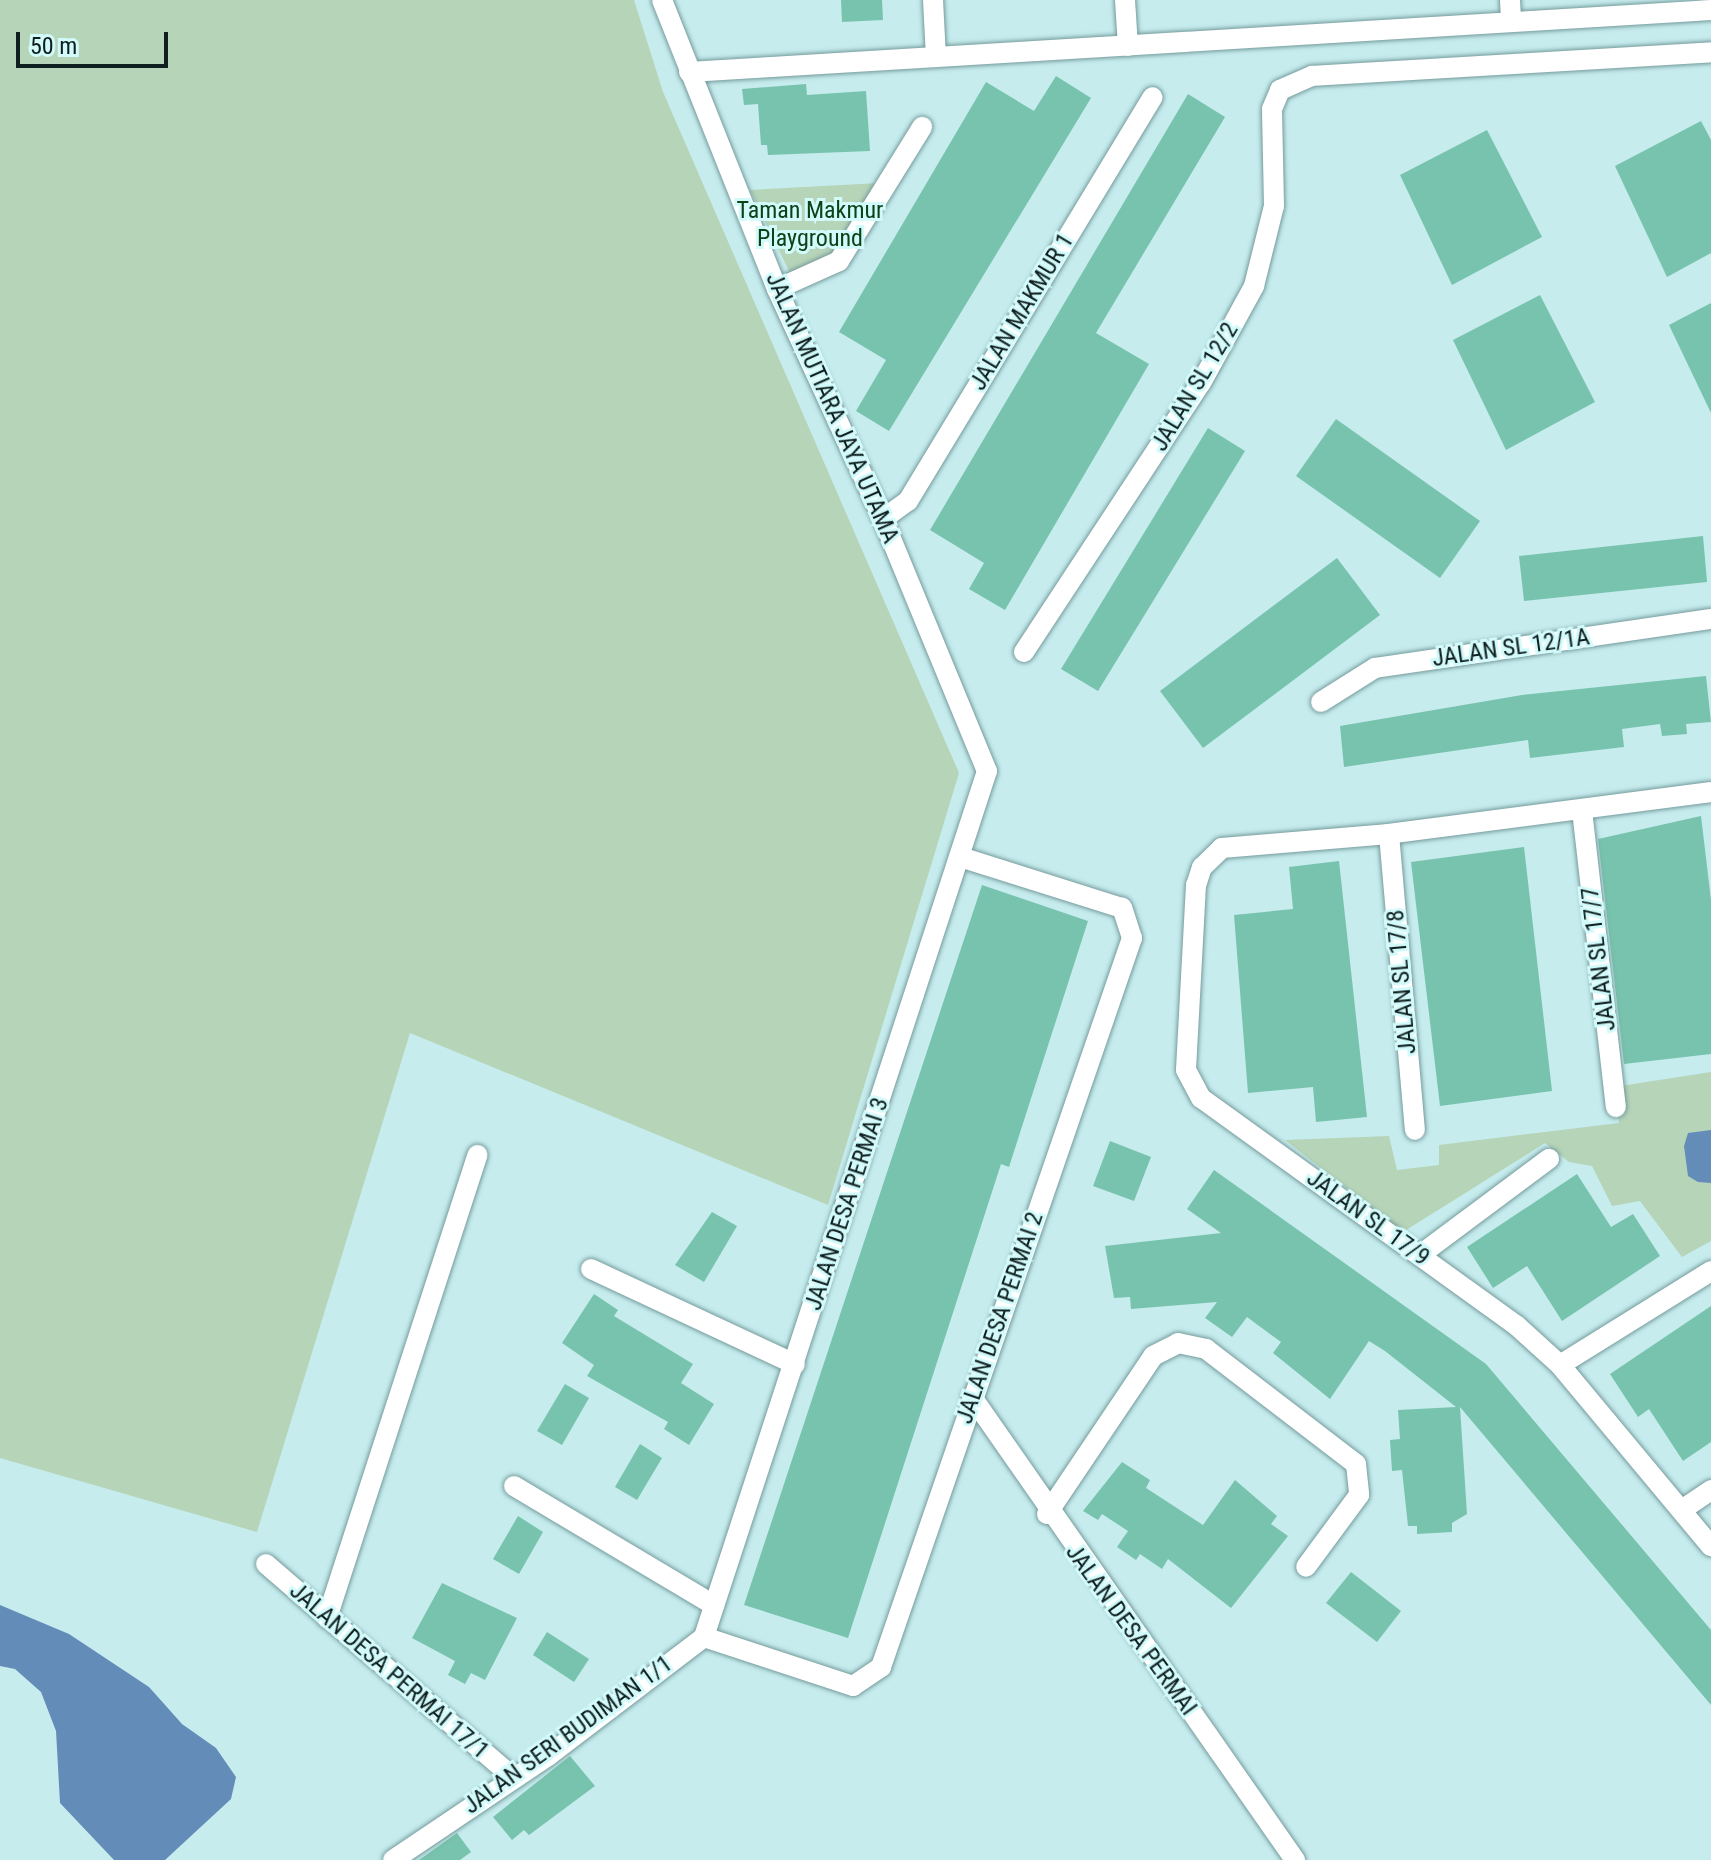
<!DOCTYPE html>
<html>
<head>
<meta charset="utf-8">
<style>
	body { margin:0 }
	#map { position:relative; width:1711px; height:1860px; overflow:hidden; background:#c6ecee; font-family:"Roboto Condensed",sans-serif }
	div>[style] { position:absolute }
	.green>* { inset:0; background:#b6d4b8 }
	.water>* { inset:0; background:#648cb9 }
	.building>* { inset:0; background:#78c3ad }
	.roads { filter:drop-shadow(0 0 2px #769b9c) drop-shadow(0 0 2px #769b9c) }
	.minor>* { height:20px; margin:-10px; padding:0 10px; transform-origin:10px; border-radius:10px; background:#fff }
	span { translate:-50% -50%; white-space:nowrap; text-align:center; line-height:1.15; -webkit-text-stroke:6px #d3fafb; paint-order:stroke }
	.park-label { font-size:24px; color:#0b4217 }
	.street-label { font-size:24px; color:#0f1e1e }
	.scale { position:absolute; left:16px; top:32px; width:152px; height:36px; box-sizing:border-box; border:4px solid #0f1e1e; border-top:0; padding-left:10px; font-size:24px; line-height:28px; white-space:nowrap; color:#0f1e1e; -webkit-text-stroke:6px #d3fafb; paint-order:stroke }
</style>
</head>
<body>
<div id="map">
	<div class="green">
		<div style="clip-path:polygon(0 0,634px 0,663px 92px,959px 773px,828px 1205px,410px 1033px,257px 1532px,0 1458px)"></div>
		<div style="clip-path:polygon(880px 183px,835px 256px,790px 273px,750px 190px)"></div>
		<div style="clip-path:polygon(1711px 1072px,1711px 1241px,1682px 1257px,1640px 1201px,1612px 1206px,1592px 1166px,1569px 1162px,1545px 1143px,1403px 1232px,1285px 1140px,1389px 1136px,1397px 1170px,1439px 1165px,1439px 1145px,1619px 1123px,1614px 1087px)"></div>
	</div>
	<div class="water">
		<div style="clip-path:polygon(1711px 1130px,1711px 1183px,1698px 1182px,1688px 1176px,1684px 1146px,1688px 1133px)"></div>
		<div style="clip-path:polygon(0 1605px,69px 1634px,149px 1687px,182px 1724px,216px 1748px,236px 1777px,231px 1799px,165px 1860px,114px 1860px,60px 1803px,56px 1731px,41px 1692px,15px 1669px,0 1666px)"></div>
	</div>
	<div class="building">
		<div style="clip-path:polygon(841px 0,882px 0,883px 20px,842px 22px)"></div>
		<div style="clip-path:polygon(1056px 76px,1091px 98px,889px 431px,856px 411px,886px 360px,839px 332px,986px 82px,1034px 111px)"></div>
		<div style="clip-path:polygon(806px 84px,807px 95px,866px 91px,870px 151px,768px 155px,767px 145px,761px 145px,758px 104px,744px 105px,742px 89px)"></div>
		<div style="clip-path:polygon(1188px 94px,1225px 117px,1096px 333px,1149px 364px,1005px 610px,969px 589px,984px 563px,930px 530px)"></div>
		<div style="clip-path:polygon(1701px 121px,1711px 140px,1711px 253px,1667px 277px,1615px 166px)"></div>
		<div style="clip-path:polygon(1487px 130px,1542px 237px,1452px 285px,1400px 175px)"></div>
		<div style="clip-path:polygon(1540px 295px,1595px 402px,1506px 450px,1453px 340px)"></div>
		<div style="clip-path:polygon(1711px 303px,1711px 413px,1669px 325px)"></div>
		<div style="clip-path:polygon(1336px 419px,1480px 521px,1440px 578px,1296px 476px)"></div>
		<div style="clip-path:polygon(1208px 428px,1245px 451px,1098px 691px,1061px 669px)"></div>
		<div style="clip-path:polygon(1703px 536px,1707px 582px,1524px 601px,1519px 556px)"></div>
		<div style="clip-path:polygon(1337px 558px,1380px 615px,1203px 748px,1160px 691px)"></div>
		<div style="clip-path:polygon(1706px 676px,1711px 722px,1686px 724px,1687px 734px,1662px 736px,1660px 724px,1622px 729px,1624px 747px,1530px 758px,1528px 740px,1344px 767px,1340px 726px,1522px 695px)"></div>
		<div style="clip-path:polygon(1701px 816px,1711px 900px,1711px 1054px,1624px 1064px,1598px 839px)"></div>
		<div style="clip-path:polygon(1524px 847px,1552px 1091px,1440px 1106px,1411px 862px)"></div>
		<div style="clip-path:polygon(1339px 861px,1367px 1117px,1316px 1122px,1313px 1087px,1248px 1093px,1234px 915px,1293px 909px,1289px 867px)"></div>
		<div style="clip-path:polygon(982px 885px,1088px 921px,1009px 1167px,1001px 1164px,848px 1638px,744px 1605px)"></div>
		<div style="clip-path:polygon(1110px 1141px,1151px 1157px,1134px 1201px,1093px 1186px)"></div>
		<div style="clip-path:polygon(1214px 1170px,1486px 1364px,1711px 1630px,1711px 1705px,1460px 1407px,1467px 1514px,1452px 1523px,1452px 1532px,1417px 1534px,1417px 1526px,1408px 1526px,1402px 1470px,1392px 1471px,1390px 1440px,1400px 1439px,1398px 1410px,1456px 1407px,1385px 1351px,1369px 1341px,1330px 1399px,1273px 1353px,1281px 1342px,1247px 1317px,1232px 1337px,1205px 1318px,1217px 1302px,1131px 1309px,1130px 1297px,1114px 1298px,1105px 1246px,1221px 1233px,1187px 1209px)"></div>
		<div style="clip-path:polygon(1577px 1174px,1611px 1227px,1633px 1214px,1660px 1256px,1562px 1321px,1527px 1266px,1493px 1288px,1467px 1247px)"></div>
		<div style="clip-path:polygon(712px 1212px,737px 1226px,704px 1282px,675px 1265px)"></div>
		<div style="clip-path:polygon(594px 1294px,618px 1310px,614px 1316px,693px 1364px,681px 1383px,714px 1404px,689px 1445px,664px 1429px,668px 1422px,587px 1376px,594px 1365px,562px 1343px)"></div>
		<div style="clip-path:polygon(1711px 1306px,1711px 1442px,1683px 1461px,1649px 1409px,1638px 1417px,1610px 1374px)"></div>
		<div style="clip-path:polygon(565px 1384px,589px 1398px,562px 1445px,537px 1431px)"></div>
		<div style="clip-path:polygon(640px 1444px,662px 1458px,637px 1500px,615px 1487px)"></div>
		<div style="clip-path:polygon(1122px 1462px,1150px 1480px,1146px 1488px,1203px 1525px,1235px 1480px,1277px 1516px,1271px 1524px,1288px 1536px,1231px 1608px,1168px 1559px,1162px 1569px,1140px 1554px,1136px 1560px,1117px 1547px,1128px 1531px,1102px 1514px,1098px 1520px,1083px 1511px)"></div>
		<div style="clip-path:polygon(518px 1516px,543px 1532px,519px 1574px,493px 1559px)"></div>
		<div style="clip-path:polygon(1351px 1572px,1401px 1611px,1377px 1642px,1326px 1603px)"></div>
		<div style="clip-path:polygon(442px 1583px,517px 1618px,485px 1680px,471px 1673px,465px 1684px,448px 1675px,455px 1661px,412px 1638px)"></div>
		<div style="clip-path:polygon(547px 1632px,589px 1659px,574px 1682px,533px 1655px)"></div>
		<div style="clip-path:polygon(570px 1756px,595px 1786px,529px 1835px,524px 1830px,512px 1840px,493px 1817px)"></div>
		<div style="clip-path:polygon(457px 1833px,471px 1852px,460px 1860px,419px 1860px)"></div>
	</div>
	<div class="roads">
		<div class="minor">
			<div style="left:662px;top:0;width:311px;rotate:68.3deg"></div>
			<div style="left:777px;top:289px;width:253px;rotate:65.3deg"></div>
			<div style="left:883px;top:519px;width:273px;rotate:67.6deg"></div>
			<div style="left:987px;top:771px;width:911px;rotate:108.1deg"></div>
			<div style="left:933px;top:0;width:57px;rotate:87deg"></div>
			<div style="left:1125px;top:0;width:46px;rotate:86.3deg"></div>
			<div style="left:1510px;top:0;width:22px;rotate:87deg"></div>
			<div style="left:689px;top:72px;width:1024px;rotate:-3.47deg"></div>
			<div style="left:777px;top:289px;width:68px;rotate:-24.3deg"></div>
			<div style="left:839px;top:261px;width:158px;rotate:-58.2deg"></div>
			<div style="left:883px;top:519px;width:31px;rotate:-36deg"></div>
			<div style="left:908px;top:501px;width:472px;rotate:-58.8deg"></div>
			<div style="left:1024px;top:652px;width:322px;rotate:-56.7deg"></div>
			<div style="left:1201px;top:383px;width:111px;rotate:-61.3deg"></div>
			<div style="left:1254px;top:286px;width:82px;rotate:-76deg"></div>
			<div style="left:1274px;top:206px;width:97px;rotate:-91.2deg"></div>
			<div style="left:1272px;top:109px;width:21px;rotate:-67deg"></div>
			<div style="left:1280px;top:90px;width:35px;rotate:-24deg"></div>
			<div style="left:1312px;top:76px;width:400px;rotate:-3.4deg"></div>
			<div style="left:1321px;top:702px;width:64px;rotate:-32.2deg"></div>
			<div style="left:1375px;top:668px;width:340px;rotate:-8.3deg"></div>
			<div style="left:1711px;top:792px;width:325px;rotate:172.6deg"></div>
			<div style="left:1389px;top:834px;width:168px;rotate:175.2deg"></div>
			<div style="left:1222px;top:848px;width:28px;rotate:136deg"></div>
			<div style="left:1202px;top:867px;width:19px;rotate:108deg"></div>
			<div style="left:1196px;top:885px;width:185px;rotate:93.1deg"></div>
			<div style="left:1186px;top:1070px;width:32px;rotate:62deg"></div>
			<div style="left:1201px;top:1098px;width:390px;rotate:35.8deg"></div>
			<div style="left:1517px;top:1326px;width:58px;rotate:42.2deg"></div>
			<div style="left:1560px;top:1365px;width:236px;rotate:50.2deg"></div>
			<div style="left:1582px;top:810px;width:299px;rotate:83.5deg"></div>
			<div style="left:1389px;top:834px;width:297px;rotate:85deg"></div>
			<div style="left:1420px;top:1255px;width:161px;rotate:-36.7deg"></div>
			<div style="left:591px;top:1269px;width:225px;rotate:25deg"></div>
			<div style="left:1560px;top:1365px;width:178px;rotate:-31.9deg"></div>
			<div style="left:972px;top:1397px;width:565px;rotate:55.1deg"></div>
			<div style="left:514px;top:1486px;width:233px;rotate:30.8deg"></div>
			<div style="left:1683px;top:1509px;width:34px;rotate:-34deg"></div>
			<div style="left:1047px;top:1514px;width:190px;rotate:-56.1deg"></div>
			<div style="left:1153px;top:1356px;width:28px;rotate:-27deg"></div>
			<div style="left:1178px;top:1343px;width:29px;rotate:12deg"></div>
			<div style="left:1206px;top:1349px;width:189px;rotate:37.5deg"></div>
			<div style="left:1356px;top:1464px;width:31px;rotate:84deg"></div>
			<div style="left:1359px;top:1495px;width:89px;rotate:126.4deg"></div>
			<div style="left:266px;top:1564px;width:326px;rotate:40.8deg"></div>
			<div style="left:327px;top:1618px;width:487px;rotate:-72deg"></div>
			<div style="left:704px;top:1637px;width:157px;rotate:18.2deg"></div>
			<div style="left:853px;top:1686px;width:34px;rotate:-34deg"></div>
			<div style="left:881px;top:1667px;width:771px;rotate:-71deg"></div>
			<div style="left:1132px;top:938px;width:32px;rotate:-108deg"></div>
			<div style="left:1122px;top:908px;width:170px;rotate:-162.5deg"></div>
			<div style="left:393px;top:1860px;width:187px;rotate:-33.9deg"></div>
			<div style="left:548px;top:1756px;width:196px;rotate:-37.3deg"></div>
		</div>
	</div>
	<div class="park-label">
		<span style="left:810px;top:225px">Taman Makmur<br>Playground</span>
	</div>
	<div class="street-label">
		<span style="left:1022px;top:312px;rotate:-59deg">JALAN MAKMUR 1</span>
		<span style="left:1195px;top:387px;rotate:-59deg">JALAN SL 12/2</span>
		<span style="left:832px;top:408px;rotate:66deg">JALAN MUTIARA JAYA UTAMA</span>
		<span style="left:1511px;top:648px;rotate:-8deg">JALAN SL 12/1A</span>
		<span style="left:1599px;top:959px;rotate:-97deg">JALAN SL 17/7</span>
		<span style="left:1402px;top:982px;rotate:-95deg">JALAN SL 17/8</span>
		<span style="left:847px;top:1204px;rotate:-72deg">JALAN DESA PERMAI 3</span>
		<span style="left:1368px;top:1218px;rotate:36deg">JALAN SL 17/9</span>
		<span style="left:1000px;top:1318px;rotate:-71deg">JALAN DESA PERMAI 2</span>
		<span style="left:1131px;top:1630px;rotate:54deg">JALAN DESA PERMAI</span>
		<span style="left:389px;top:1671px;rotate:41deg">JALAN DESA PERMAI 17/1</span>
		<span style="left:568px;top:1735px;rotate:-36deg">JALAN SERI BUDIMAN 1/1</span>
	</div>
	<div class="scale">50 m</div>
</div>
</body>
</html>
